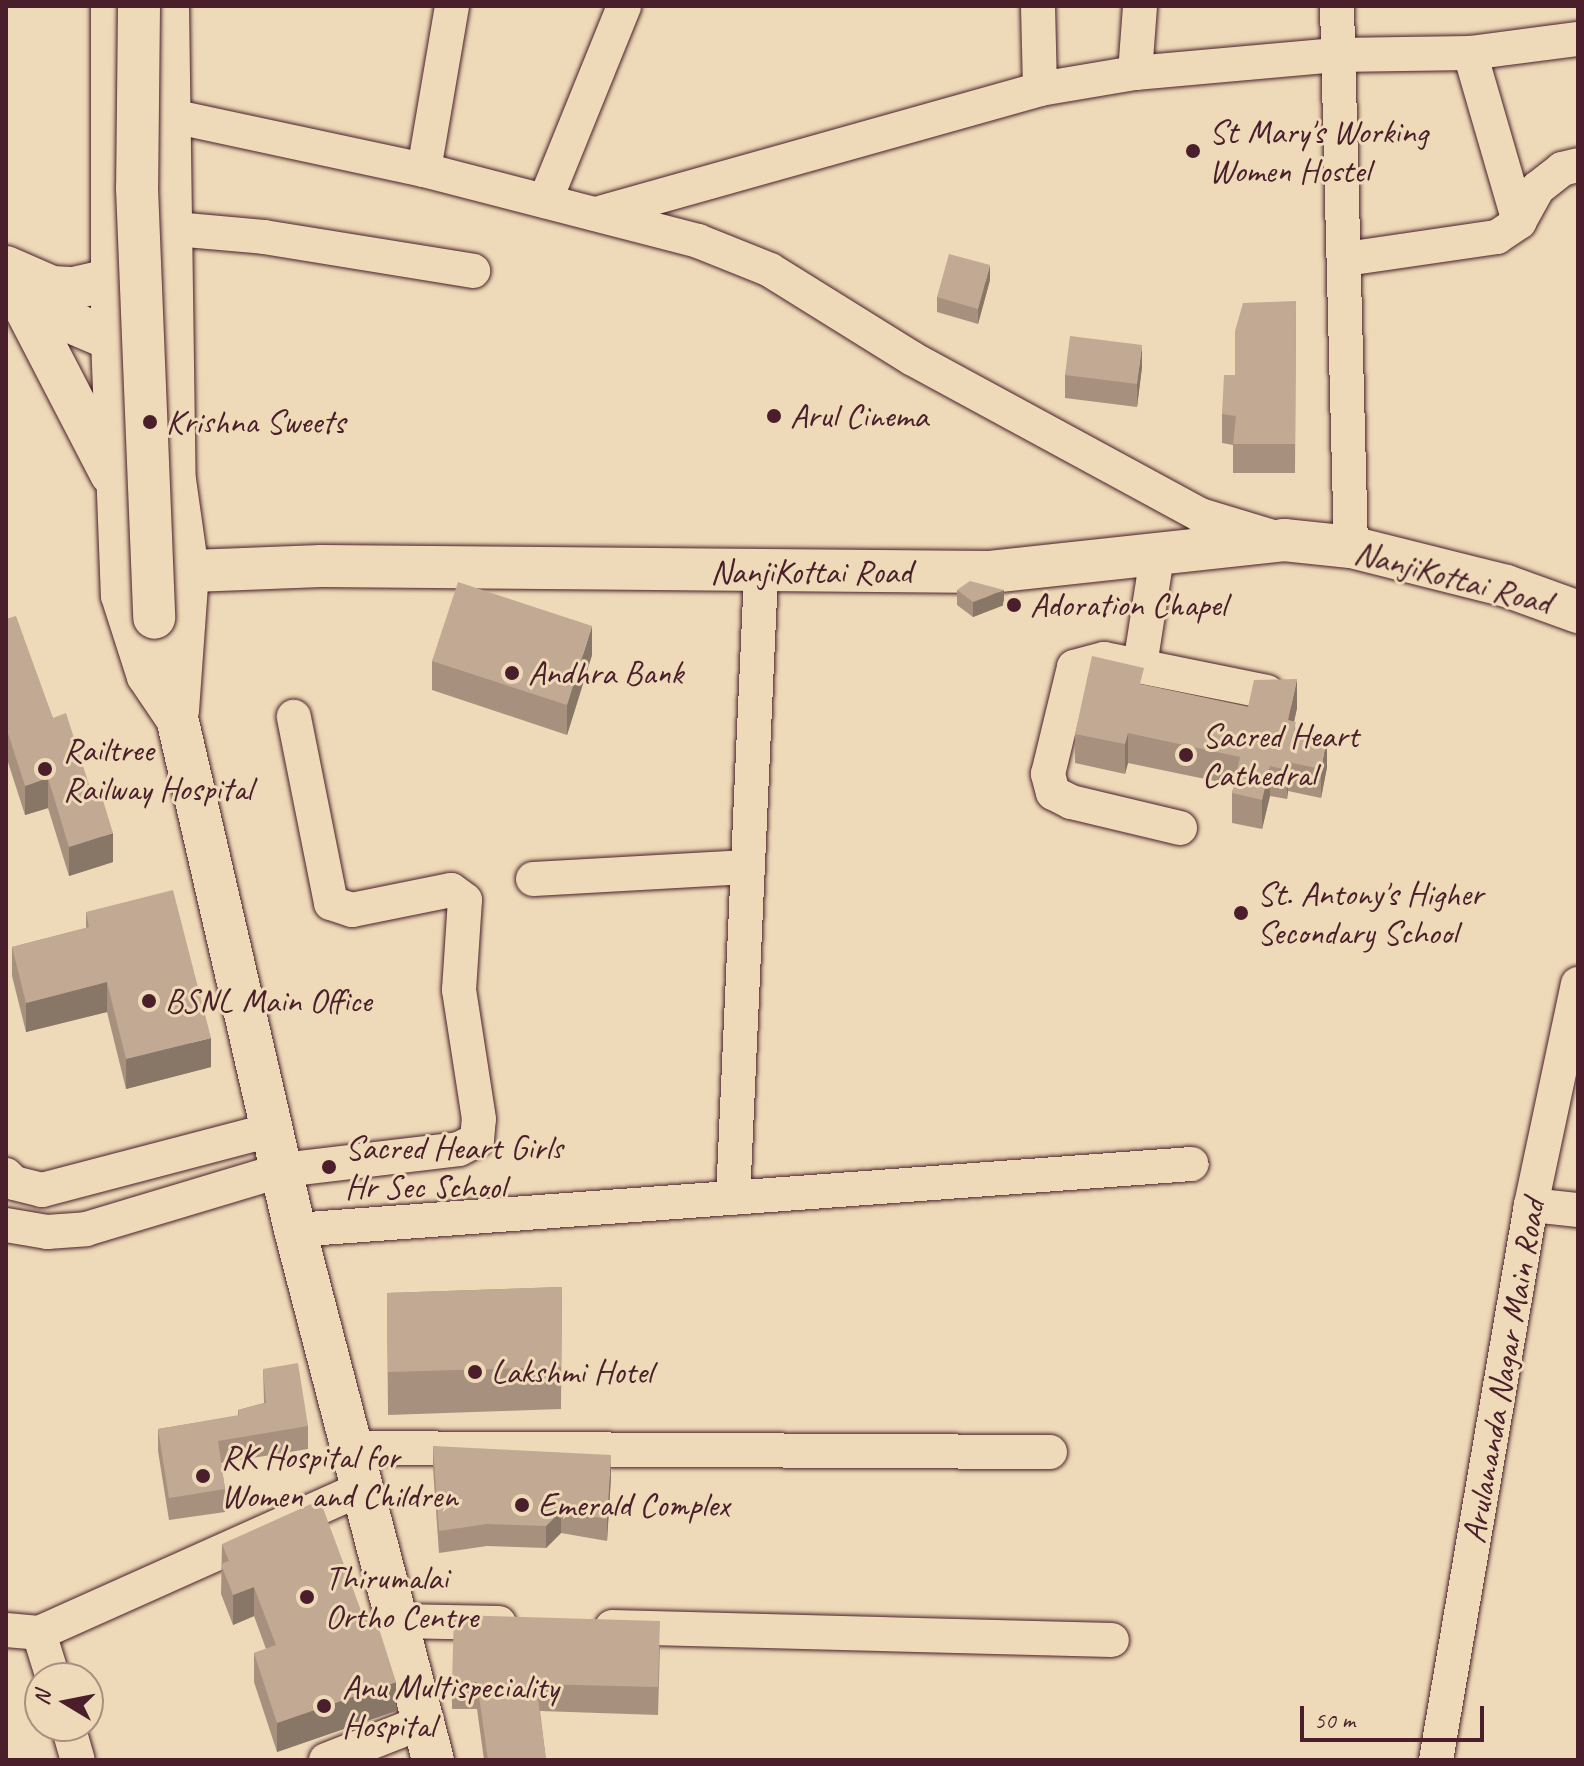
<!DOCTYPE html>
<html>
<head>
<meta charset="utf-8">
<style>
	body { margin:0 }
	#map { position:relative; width:1584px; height:1766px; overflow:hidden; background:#eedab8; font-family:Caveat,sans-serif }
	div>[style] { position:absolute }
	.roads { filter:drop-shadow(0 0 2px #4a1f2b) drop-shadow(0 0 2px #4a1f2b) }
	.minor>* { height:34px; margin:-17px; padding:0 17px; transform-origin:17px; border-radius:17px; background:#eedab8 }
	.major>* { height:42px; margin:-21px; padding:0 21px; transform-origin:21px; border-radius:21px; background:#eedab8 }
	.bridges { filter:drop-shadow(0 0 2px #4a1f2b) drop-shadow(0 0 2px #4a1f2b) }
	.major-bridge>* { height:42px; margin:-21px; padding:0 21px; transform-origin:21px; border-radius:21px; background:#eedab8 }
	.wall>* { inset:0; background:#a7917e }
	.shaded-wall>* { inset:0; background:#887667 }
	.building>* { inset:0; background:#c2a993 }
	.dots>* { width:22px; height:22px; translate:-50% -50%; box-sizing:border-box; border:4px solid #eedab8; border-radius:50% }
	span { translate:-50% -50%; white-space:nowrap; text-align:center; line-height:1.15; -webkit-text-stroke:6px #eedab8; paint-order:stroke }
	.poi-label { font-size:34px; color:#4a1f2b }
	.left { translate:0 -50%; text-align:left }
	.street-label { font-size:34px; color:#4a1f2b }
	.frame { position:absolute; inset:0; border:8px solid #4a1f2b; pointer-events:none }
	.north { position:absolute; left:24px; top:1662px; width:80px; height:80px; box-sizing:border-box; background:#eedab8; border:2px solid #ac8f80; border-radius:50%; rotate:280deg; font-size:22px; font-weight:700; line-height:32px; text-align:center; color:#4a1f2b }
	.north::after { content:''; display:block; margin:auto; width:28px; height:36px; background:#4a1f2b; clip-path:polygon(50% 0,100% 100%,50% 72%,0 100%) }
	.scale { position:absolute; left:1300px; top:1706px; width:184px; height:36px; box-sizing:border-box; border:4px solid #4a1f2b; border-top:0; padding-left:10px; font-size:24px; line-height:28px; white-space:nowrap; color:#4a1f2b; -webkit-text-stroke:6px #eedab8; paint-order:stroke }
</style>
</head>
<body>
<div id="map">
	<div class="roads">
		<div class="minor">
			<div style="left:108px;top:6px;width:332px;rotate:90deg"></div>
			<div style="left:108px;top:338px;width:258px;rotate:87.8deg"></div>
			<div style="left:118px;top:596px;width:85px;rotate:72.2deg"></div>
			<div style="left:144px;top:677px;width:52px;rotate:56deg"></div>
			<div style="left:172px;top:6px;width:474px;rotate:89.2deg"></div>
			<div style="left:179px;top:480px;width:92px;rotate:81.9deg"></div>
			<div style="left:192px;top:571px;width:141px;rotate:94.1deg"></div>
			<div style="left:1038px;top:6px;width:83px;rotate:88.6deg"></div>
			<div style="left:1337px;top:6px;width:541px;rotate:88.52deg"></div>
			<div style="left:1470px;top:53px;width:176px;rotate:73.8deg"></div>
			<div style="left:1135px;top:73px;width:67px;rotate:-85.7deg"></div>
			<div style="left:108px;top:117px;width:64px;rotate:-0.9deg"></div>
			<div style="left:172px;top:116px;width:258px;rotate:12.1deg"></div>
			<div style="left:424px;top:170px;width:283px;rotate:14.5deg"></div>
			<div style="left:698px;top:241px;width:78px;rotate:21.9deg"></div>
			<div style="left:770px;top:270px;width:168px;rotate:31.9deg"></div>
			<div style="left:913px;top:359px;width:327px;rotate:28.5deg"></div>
			<div style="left:1200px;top:515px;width:79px;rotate:16.8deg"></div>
			<div style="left:424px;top:170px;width:166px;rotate:-80.3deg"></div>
			<div style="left:545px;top:201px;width:210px;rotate:-67.9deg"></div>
			<div style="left:603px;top:212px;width:454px;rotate:-15.7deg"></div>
			<div style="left:1040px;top:89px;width:96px;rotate:-9.6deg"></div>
			<div style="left:1135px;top:73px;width:202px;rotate:-5.1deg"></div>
			<div style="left:1336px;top:55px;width:134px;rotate:-0.9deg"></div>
			<div style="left:1470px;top:53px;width:109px;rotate:-7.4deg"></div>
			<div style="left:175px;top:229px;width:89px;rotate:5.1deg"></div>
			<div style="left:264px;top:237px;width:212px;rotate:9.2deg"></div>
			<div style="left:1346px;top:259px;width:153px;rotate:-8.3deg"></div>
			<div style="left:1497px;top:237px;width:27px;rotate:-34deg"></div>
			<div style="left:1519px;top:222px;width:39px;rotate:-61deg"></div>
			<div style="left:1538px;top:188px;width:31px;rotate:-38deg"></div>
			<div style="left:1562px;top:169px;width:16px;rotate:-14deg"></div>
			<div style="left:1140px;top:665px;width:110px;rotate:-81.1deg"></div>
			<div style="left:1180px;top:828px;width:112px;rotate:-166.6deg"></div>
			<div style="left:1071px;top:802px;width:20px;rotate:-153deg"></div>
			<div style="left:1053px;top:793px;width:20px;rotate:-105deg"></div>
			<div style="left:1048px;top:774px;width:110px;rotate:-76.3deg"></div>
			<div style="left:1074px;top:667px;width:31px;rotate:-15deg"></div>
			<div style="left:1104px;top:659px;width:166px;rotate:11.4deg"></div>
			<div style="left:533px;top:879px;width:215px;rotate:-3.2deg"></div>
			<div style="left:6px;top:1175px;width:11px;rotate:45deg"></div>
			<div style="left:14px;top:1183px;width:29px;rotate:14deg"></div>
			<div style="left:42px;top:1190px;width:241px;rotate:-14.7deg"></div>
			<div style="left:733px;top:1198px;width:626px;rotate:-87.43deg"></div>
			<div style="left:1531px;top:1205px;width:47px;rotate:6.1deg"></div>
			<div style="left:6px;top:1225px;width:42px;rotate:9.7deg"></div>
			<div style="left:47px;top:1232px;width:39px;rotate:-4deg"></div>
			<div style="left:86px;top:1229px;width:206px;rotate:-16.7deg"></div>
			<div style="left:283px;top:1170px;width:177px;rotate:-6.8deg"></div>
			<div style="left:459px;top:1149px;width:20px;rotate:-27deg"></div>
			<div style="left:477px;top:1140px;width:21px;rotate:-85deg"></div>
			<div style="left:479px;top:1119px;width:131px;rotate:-98.8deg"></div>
			<div style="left:459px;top:990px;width:90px;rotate:-86.2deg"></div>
			<div style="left:465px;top:900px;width:17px;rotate:-144deg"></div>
			<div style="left:451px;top:890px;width:101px;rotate:168.6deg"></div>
			<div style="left:352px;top:910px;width:22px;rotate:-162deg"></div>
			<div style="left:331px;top:903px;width:190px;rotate:-101.3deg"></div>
			<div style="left:295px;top:1230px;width:899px;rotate:-4.21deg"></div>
			<div style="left:349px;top:1448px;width:701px;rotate:0.33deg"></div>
			<div style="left:396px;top:1621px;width:103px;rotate:1.1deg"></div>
			<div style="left:612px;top:1627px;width:500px;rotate:1.49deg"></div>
			<div style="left:6px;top:1630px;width:33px;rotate:5deg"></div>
			<div style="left:39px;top:1633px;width:350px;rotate:-24.1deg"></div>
			<div style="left:39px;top:1633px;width:47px;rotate:72.7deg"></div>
			<div style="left:68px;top:1726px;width:35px;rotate:74deg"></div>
			<div style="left:326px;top:1760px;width:104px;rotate:-21.4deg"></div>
			<div style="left:1436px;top:1760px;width:563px;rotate:-80.29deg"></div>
			<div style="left:1531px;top:1205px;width:226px;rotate:-78deg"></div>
		</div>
		<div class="major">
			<div style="left:6px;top:267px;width:50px;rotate:23.5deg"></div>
			<div style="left:52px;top:287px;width:22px;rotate:3deg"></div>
			<div style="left:74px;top:288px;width:35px;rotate:-13deg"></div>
			<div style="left:14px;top:298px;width:102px;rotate:23.1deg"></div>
			<div style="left:22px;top:302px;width:194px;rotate:62.6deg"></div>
			<div style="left:192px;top:571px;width:129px;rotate:-2.2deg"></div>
			<div style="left:321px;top:566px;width:669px;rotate:0.51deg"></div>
			<div style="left:990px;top:572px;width:296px;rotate:-6.2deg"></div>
			<div style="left:1284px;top:540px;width:67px;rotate:6deg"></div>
			<div style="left:1351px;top:547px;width:160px;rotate:14.1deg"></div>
			<div style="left:1506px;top:586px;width:77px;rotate:19.9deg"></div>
			<div style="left:154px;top:618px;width:628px;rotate:77.03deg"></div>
			<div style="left:295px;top:1230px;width:548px;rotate:75.41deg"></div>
		</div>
	</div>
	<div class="bridges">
		<div class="major-bridge">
			<div style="left:139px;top:6px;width:182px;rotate:90.6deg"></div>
			<div style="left:137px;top:188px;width:430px;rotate:87.7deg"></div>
		</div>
	</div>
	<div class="wall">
		<div style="clip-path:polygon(990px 280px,978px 324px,937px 312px,937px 297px)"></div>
		<div style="clip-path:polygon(1296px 301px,1295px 473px,1233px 473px,1233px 445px,1222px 443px,1222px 414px,1235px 375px)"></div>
		<div style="clip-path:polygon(1142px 367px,1137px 407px,1065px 398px,1065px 375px)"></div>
		<div style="clip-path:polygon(957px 590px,1004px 605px,973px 617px,957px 605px)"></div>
		<div style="clip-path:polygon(6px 619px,53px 718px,113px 862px,69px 876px,48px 808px,25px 815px,6px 756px)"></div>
		<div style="clip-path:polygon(592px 655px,567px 735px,432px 690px,432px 661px)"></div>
		<div style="clip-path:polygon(1144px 685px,1248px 707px,1297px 708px,1294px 721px,1296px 731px,1327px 767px,1321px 798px,1288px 791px,1287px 799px,1270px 796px,1262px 829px,1232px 823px,1232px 793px,1234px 785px,1128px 763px,1125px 774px,1075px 763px,1075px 734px)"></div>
		<div style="clip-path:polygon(86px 912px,211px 1067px,126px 1089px,107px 1012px,26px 1032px,12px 976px,12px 947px,86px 928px)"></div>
		<div style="clip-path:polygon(562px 1287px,561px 1409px,388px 1415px,387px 1293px)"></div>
		<div style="clip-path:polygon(263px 1369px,308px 1426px,308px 1449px,221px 1463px,225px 1489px,225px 1512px,169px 1520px,158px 1451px,158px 1429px,238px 1416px,238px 1410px,264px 1403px)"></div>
		<div style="clip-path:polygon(433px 1446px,611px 1477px,607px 1541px,561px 1533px,546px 1548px,487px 1546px,439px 1553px,433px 1468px)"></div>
		<div style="clip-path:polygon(222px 1544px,396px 1711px,277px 1752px,254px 1682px,254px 1653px,266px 1649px,254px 1616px,233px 1625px,221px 1594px)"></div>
		<div style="clip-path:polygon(660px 1648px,658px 1715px,540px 1711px,546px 1760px,484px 1760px,477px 1709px,452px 1709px,452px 1681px)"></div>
	</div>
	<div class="shaded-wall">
		<div style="clip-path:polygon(990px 265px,990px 280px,978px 324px,978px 309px)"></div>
		<div style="clip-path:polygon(1142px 345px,1142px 367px,1137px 407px,1137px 384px)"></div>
		<div style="clip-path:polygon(1004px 590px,1004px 605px,973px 617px,973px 602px)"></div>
		<div style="clip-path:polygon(592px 626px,592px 655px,567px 735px,567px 705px)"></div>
		<div style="clip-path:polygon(1297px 679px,1297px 708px,1288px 750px,1288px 720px)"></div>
		<div style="clip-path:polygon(1128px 733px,1128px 763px,1125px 774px,1125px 744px)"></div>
		<div style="clip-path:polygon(1327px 737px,1327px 767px,1321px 798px,1321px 769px)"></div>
		<div style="clip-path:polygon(1288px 762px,1288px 791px,1287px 799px,1287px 770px)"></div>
		<div style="clip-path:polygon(1270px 766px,1270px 796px,1262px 829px,1262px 800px)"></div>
		<div style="clip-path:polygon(48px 778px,48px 808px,25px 815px,25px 786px)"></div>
		<div style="clip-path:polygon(113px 833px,113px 862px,69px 876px,69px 847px)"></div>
		<div style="clip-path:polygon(107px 982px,107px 1012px,26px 1032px,26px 1003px)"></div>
		<div style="clip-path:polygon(211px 1038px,211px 1067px,126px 1089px,126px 1059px)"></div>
		<div style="clip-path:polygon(611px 1455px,611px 1477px,607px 1541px,607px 1519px)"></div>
		<div style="clip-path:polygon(561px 1511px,561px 1533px,546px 1548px,546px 1526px)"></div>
		<div style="clip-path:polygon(254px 1587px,254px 1616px,233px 1625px,233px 1595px)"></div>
		<div style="clip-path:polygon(396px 1682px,396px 1711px,277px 1752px,277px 1723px)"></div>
	</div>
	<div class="building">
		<div style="clip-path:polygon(949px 254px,990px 265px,978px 309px,937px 297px)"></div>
		<div style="clip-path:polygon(1296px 301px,1295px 444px,1233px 444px,1236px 416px,1222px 414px,1224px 375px,1235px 375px,1235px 331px,1243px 303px)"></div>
		<div style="clip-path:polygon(1070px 336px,1142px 345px,1137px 384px,1065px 375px)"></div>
		<div style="clip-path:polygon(970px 581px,1004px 590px,973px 602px,957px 590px)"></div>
		<div style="clip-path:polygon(458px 582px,592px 626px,567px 705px,432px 661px)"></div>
		<div style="clip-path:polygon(16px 616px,53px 718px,66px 713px,93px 797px,101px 794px,113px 833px,69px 847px,48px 778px,25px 786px,6px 727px,6px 619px)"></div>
		<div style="clip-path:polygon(1092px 656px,1144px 668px,1140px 684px,1248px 707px,1254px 680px,1297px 679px,1288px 720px,1296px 722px,1294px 730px,1327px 737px,1321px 769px,1288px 762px,1287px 770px,1270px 766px,1262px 800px,1232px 793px,1240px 757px,1128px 733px,1125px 744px,1075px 734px)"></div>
		<div style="clip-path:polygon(173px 890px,211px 1038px,126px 1059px,107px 982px,26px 1003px,12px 947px,89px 927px,86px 912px)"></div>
		<div style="clip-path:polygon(562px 1287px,561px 1367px,388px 1372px,387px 1293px)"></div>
		<div style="clip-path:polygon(298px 1363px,308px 1426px,218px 1441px,225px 1489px,169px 1498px,158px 1429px,239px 1415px,238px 1410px,266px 1403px,263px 1369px)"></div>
		<div style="clip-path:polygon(433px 1446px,611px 1455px,607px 1519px,561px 1511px,546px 1526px,487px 1524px,439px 1531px)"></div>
		<div style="clip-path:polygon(320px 1500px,363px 1616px,374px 1613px,396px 1682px,277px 1723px,254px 1653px,276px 1645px,254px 1587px,233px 1595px,221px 1564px,229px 1561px,222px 1544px)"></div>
		<div style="clip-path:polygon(454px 1615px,660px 1621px,658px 1687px,536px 1684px,546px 1760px,488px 1760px,477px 1682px,452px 1681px)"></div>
	</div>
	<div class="dots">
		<div style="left:1193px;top:151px;background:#4a1f2b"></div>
		<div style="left:774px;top:416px;background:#4a1f2b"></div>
		<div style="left:150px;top:422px;background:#4a1f2b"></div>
		<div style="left:1014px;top:605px;background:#4a1f2b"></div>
		<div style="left:512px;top:673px;background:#4a1f2b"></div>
		<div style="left:1186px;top:755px;background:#4a1f2b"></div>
		<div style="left:45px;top:769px;background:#4a1f2b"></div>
		<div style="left:1241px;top:913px;background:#4a1f2b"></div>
		<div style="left:149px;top:1001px;background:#4a1f2b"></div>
		<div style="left:329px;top:1167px;background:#4a1f2b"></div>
		<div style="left:475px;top:1372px;background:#4a1f2b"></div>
		<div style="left:203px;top:1476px;background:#4a1f2b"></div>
		<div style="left:522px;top:1505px;background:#4a1f2b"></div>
		<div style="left:307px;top:1597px;background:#4a1f2b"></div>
		<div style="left:324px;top:1706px;background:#4a1f2b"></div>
	</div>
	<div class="poi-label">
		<span class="left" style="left:1209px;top:151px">St Mary's Working<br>Women Hostel</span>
		<span class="left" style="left:790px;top:416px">Arul Cinema</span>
		<span class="left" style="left:166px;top:422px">Krishna Sweets</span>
		<span class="left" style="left:1030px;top:605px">Adoration Chapel</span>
		<span class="left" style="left:528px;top:673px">Andhra Bank</span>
		<span class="left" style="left:1202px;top:755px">Sacred Heart<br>Cathedral</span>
		<span class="left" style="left:63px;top:769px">Railtree<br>Railway Hospital</span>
		<span class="left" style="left:1257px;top:913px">St. Antony's Higher<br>Secondary School</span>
		<span class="left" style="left:165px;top:1001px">BSNL Main Office</span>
		<span class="left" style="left:345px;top:1167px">Sacred Heart Girls<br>Hr Sec School</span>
		<span class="left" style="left:491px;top:1372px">Lakshmi Hotel</span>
		<span class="left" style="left:221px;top:1476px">RK Hospital for<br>Women and Children</span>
		<span class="left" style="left:538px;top:1505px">Emerald Complex</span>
		<span class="left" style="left:325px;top:1597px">Thirumalai<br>Ortho Centre</span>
		<span class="left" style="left:342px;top:1706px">Anu Multispeciality<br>Hospital</span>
	</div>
	<div class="street-label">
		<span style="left:811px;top:572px">NanjiKottai Road</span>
		<span style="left:1453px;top:577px;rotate:15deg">NanjiKottai Road</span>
		<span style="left:1503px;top:1371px;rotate:-80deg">Arulananda Nagar Main Road</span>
	</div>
	<div class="frame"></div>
	<div class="north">N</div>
	<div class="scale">50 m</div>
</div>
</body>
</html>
